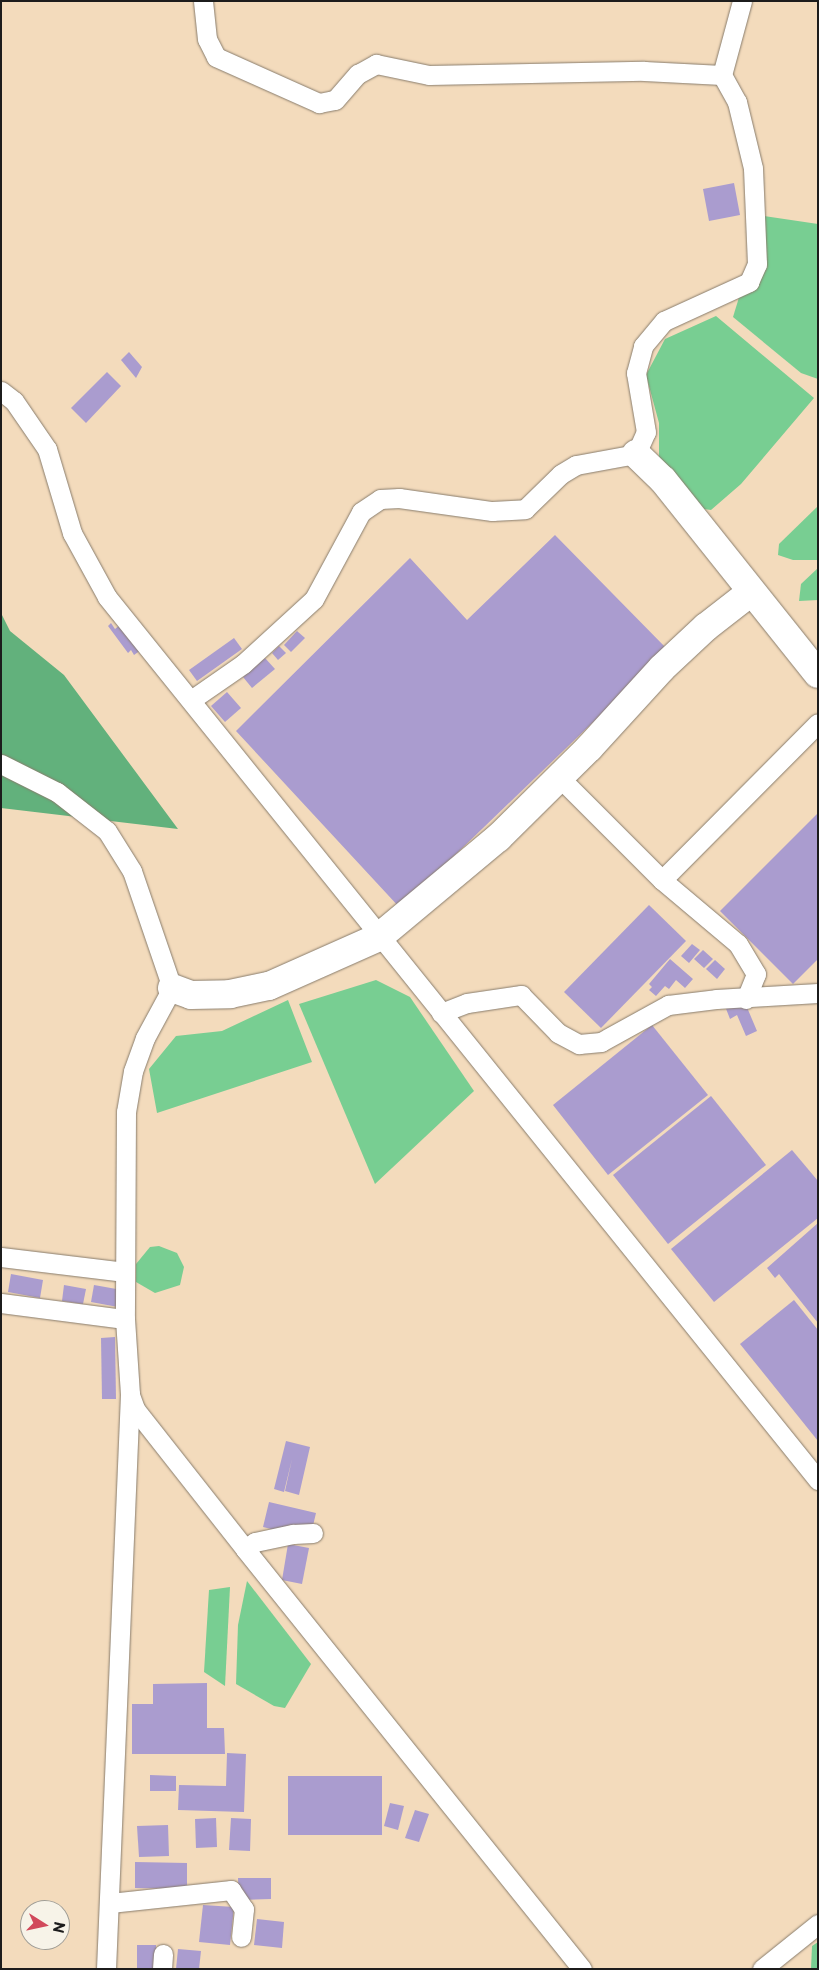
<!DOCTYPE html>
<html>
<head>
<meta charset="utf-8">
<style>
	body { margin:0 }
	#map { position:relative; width:819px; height:1970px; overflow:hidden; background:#f3dbbc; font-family:"Playpen Sans",sans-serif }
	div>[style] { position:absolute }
	.green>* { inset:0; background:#78ce92 }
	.forest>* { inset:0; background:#62b17c }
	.building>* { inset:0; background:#aa9ccf }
	.roads { filter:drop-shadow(0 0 1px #887c6c) drop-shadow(0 0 1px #887c6c) }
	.street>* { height:19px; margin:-9.5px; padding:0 9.5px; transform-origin:9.5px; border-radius:9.5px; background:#fff }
	.secondary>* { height:28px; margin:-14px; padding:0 14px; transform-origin:14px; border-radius:14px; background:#fff }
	span { translate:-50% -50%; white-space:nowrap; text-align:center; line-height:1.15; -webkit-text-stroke:4.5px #f7f3e8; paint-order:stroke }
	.frame { position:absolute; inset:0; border:2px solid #1c1c1c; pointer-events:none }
	.north { position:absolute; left:20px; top:1900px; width:50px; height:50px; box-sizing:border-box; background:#f7f3e8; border:1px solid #9f9d96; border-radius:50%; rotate:100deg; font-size:14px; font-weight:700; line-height:20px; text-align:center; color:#1c1c1c }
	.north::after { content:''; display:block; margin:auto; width:18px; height:22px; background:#d1495b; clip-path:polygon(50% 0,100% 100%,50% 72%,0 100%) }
</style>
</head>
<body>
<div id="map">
	<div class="green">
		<div style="clip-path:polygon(764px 216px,818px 224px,818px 379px,801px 373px,733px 317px)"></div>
		<div style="clip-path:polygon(716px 316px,814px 398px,741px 484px,711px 510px,697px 508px,659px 461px,659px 423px,646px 375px,665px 339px)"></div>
		<div style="clip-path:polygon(818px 506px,818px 560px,793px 560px,778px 555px,779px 544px)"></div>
		<div style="clip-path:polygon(818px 568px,818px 600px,799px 601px,801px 584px)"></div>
		<div style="clip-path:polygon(376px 980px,410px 997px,474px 1091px,375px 1184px,299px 1004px)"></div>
		<div style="clip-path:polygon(288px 1000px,312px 1062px,157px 1113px,149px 1069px,176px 1036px,222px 1031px)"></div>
		<div style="clip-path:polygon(159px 1246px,177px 1253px,184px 1267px,180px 1285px,155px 1293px,136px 1282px,136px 1264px,150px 1247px)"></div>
		<div style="clip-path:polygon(247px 1581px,311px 1664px,285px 1708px,274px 1706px,236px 1684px,238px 1625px)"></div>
		<div style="clip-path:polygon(230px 1587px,225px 1686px,204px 1672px,209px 1590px)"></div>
		<div style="clip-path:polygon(818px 1942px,818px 1969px,811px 1969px,812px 1946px)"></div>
	</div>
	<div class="forest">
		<div style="clip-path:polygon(1px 613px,10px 631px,64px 675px,178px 829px,1px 808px)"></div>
	</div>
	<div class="building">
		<div style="clip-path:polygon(734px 183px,740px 215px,709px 221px,703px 189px)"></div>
		<div style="clip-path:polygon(129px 352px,142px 367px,136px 378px,121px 360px)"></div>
		<div style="clip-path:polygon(107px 372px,121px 386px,86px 423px,71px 408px)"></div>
		<div style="clip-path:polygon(555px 535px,668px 650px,400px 908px,236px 731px,410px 558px,467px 620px)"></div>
		<div style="clip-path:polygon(111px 623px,115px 629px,121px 624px,141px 650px,134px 655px,131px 650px,128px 653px,108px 626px)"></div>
		<div style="clip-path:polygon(297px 631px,305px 638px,291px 652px,284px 645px)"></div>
		<div style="clip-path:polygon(234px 638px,242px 649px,197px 681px,189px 670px)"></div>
		<div style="clip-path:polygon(279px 646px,286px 653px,278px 660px,272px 653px)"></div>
		<div style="clip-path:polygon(265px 658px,275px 669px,252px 688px,243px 677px)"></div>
		<div style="clip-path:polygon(227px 692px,241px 708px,225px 722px,211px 706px)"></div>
		<div style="clip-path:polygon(818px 813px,818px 959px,793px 984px,720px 911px)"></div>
		<div style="clip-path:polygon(649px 905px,686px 941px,601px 1028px,564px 992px)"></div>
		<div style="clip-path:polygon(692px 944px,700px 950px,689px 963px,681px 956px)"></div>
		<div style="clip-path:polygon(703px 950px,713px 959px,704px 968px,694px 959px)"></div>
		<div style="clip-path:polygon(670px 959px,693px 979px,685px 988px,676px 980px,669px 989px,665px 986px,656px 996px,649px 990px,652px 987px,649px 984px)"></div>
		<div style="clip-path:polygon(715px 960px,725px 969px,717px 979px,706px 969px)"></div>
		<div style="clip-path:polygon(723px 1001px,746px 1005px,757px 1031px,746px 1036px,737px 1015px,730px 1019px)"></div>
		<div style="clip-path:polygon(652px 1025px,708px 1095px,608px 1175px,553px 1105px)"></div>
		<div style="clip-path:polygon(711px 1096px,766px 1165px,668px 1244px,613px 1175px)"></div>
		<div style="clip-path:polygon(792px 1150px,818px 1181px,818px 1218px,714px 1302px,671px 1249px)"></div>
		<div style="clip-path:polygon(818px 1223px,818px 1323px,779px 1274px,775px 1278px,767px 1268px)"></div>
		<div style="clip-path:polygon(11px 1274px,43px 1280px,40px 1298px,8px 1292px)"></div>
		<div style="clip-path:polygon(64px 1285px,86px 1289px,83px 1304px,62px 1301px)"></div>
		<div style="clip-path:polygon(94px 1285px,122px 1290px,118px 1307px,91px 1302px)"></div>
		<div style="clip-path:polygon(794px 1300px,818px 1330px,818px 1441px,740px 1344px)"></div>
		<div style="clip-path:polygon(115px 1337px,116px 1399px,102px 1399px,101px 1338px)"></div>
		<div style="clip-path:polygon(286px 1441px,310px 1447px,299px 1495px,285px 1491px,292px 1459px,284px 1492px,274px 1489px)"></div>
		<div style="clip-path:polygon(269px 1502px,316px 1513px,312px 1530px,289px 1525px,287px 1533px,263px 1527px)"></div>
		<div style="clip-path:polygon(288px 1544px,309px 1548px,302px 1584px,282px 1580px)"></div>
		<div style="clip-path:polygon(207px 1683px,207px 1728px,224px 1728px,225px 1754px,132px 1754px,132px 1704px,153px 1704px,153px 1684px)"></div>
		<div style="clip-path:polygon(227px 1753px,246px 1754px,244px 1812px,178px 1810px,179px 1785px,226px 1786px)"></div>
		<div style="clip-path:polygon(150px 1775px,176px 1776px,176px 1791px,150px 1791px)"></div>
		<div style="clip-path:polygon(288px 1776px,382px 1776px,382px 1835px,288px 1835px)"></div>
		<div style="clip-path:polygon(390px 1803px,404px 1806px,398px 1830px,384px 1826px)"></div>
		<div style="clip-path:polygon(415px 1810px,429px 1814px,419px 1842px,405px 1838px)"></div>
		<div style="clip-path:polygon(216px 1818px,217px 1847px,196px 1848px,195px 1819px)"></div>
		<div style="clip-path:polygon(231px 1818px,251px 1819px,250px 1851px,229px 1850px)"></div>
		<div style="clip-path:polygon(168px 1825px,169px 1856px,139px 1857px,137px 1826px)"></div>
		<div style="clip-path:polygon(135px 1862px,187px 1863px,187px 1889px,135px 1888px)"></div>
		<div style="clip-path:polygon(238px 1878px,271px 1878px,271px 1899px,239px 1900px)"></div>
		<div style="clip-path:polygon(203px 1905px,234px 1907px,230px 1945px,199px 1942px)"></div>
		<div style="clip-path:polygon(257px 1919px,284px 1922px,282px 1948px,254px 1945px)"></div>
		<div style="clip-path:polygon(137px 1945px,156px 1945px,156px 1969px,137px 1969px)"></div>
		<div style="clip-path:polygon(178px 1949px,201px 1951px,199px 1969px,176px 1969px)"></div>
	</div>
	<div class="roads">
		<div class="street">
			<div style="left:203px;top:1px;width:38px;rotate:84deg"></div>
			<div style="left:207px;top:39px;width:20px;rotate:63deg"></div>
			<div style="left:216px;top:57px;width:113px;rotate:24.1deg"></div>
			<div style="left:319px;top:103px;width:16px;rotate:-11deg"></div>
			<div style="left:335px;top:100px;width:35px;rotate:-49deg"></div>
			<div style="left:358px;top:74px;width:21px;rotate:-29deg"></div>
			<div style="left:376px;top:64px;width:54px;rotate:11.7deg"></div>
			<div style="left:429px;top:75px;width:215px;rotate:-1.1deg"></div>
			<div style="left:644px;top:71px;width:78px;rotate:2.9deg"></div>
			<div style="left:1px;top:391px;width:16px;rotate:38deg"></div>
			<div style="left:14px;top:401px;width:58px;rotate:55.5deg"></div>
			<div style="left:47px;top:449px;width:88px;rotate:73.4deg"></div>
			<div style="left:72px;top:533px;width:73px;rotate:61.3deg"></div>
			<div style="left:107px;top:597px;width:1134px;rotate:51.16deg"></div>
			<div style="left:191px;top:700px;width:63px;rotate:-34.7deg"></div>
			<div style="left:243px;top:664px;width:96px;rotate:-42.5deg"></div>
			<div style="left:314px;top:599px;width:99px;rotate:-61.6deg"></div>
			<div style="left:361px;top:512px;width:23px;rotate:-34deg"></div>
			<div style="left:380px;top:499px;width:19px;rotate:-3deg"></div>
			<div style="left:399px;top:498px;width:94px;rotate:8deg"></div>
			<div style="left:492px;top:511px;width:33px;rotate:-3deg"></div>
			<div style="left:525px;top:509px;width:50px;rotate:-44.2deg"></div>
			<div style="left:561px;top:474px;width:17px;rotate:-31deg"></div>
			<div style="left:576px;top:465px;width:61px;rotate:-10.4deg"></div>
			<div style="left:636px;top:454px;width:24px;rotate:-66deg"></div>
			<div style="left:646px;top:432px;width:60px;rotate:-99.6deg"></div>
			<div style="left:636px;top:373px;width:28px;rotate:-75deg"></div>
			<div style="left:643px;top:346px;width:33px;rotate:-50deg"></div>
			<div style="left:664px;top:321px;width:94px;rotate:-24.6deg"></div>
			<div style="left:749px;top:282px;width:20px;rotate:-66deg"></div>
			<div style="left:757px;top:264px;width:96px;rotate:-92.4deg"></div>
			<div style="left:753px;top:168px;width:68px;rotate:-103.6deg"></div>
			<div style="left:737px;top:102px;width:31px;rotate:-119deg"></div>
			<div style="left:722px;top:75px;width:77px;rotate:-74.9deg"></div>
			<div style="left:1px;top:764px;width:63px;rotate:26.6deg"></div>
			<div style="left:57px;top:792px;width:63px;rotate:38deg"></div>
			<div style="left:107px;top:831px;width:47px;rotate:58deg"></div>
			<div style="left:132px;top:871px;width:124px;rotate:71.1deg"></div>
			<div style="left:172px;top:988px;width:57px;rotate:118.4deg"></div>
			<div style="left:145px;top:1038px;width:35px;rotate:110deg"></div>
			<div style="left:133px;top:1071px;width:42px;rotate:99.7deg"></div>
			<div style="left:126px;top:1112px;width:207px;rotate:90.3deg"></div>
			<div style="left:125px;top:1319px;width:75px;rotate:86.2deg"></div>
			<div style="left:130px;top:1394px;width:576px;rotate:92.39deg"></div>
			<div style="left:559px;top:777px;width:146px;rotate:45deg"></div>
			<div style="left:662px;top:880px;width:221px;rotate:-45.2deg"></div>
			<div style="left:662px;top:880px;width:99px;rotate:40.1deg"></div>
			<div style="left:738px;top:944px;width:35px;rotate:59deg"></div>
			<div style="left:756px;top:974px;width:27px;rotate:112deg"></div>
			<div style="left:441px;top:1013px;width:28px;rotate:-21deg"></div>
			<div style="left:467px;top:1003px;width:55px;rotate:-8.4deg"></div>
			<div style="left:521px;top:995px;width:53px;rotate:45.8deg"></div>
			<div style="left:558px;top:1033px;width:24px;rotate:28deg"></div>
			<div style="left:579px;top:1044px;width:22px;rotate:-5deg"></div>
			<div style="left:601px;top:1042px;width:77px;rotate:-28.9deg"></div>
			<div style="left:668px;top:1005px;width:48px;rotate:-7.1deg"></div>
			<div style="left:716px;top:999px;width:102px;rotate:-3.4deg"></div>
			<div style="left:1px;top:1257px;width:125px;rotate:6.9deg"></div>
			<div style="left:1px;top:1303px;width:125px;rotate:7.4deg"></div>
			<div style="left:130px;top:1395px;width:15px;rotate:70deg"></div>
			<div style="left:135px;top:1409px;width:178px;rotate:51.8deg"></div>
			<div style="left:245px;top:1549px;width:538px;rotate:51.26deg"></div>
			<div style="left:245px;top:1549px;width:12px;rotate:-35deg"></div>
			<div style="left:255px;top:1542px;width:39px;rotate:-12deg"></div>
			<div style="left:293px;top:1534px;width:20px;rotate:-3deg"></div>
			<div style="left:110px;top:1903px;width:122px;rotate:-6.1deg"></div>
			<div style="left:231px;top:1890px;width:23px;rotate:56deg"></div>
			<div style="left:244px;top:1909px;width:28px;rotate:96deg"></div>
			<div style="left:162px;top:1969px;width:15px;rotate:-86deg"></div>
			<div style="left:762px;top:1969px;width:72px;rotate:-38.8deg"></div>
		</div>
		<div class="secondary">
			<div style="left:636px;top:454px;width:37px;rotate:44deg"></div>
			<div style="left:663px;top:480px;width:248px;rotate:51.4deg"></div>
			<div style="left:172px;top:988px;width:20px;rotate:20deg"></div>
			<div style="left:191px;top:995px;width:39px;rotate:-1deg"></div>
			<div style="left:230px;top:994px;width:40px;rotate:-12deg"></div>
			<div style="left:269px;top:986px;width:120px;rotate:-24deg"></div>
			<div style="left:379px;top:937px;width:155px;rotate:-39.8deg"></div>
			<div style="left:498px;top:838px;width:128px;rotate:-44.7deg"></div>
			<div style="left:589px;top:748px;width:108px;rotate:-47.6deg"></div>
			<div style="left:662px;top:668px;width:60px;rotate:-43deg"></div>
			<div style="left:706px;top:627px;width:57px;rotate:-37.9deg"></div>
		</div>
	</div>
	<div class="frame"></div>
	<div class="north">N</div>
</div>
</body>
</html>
